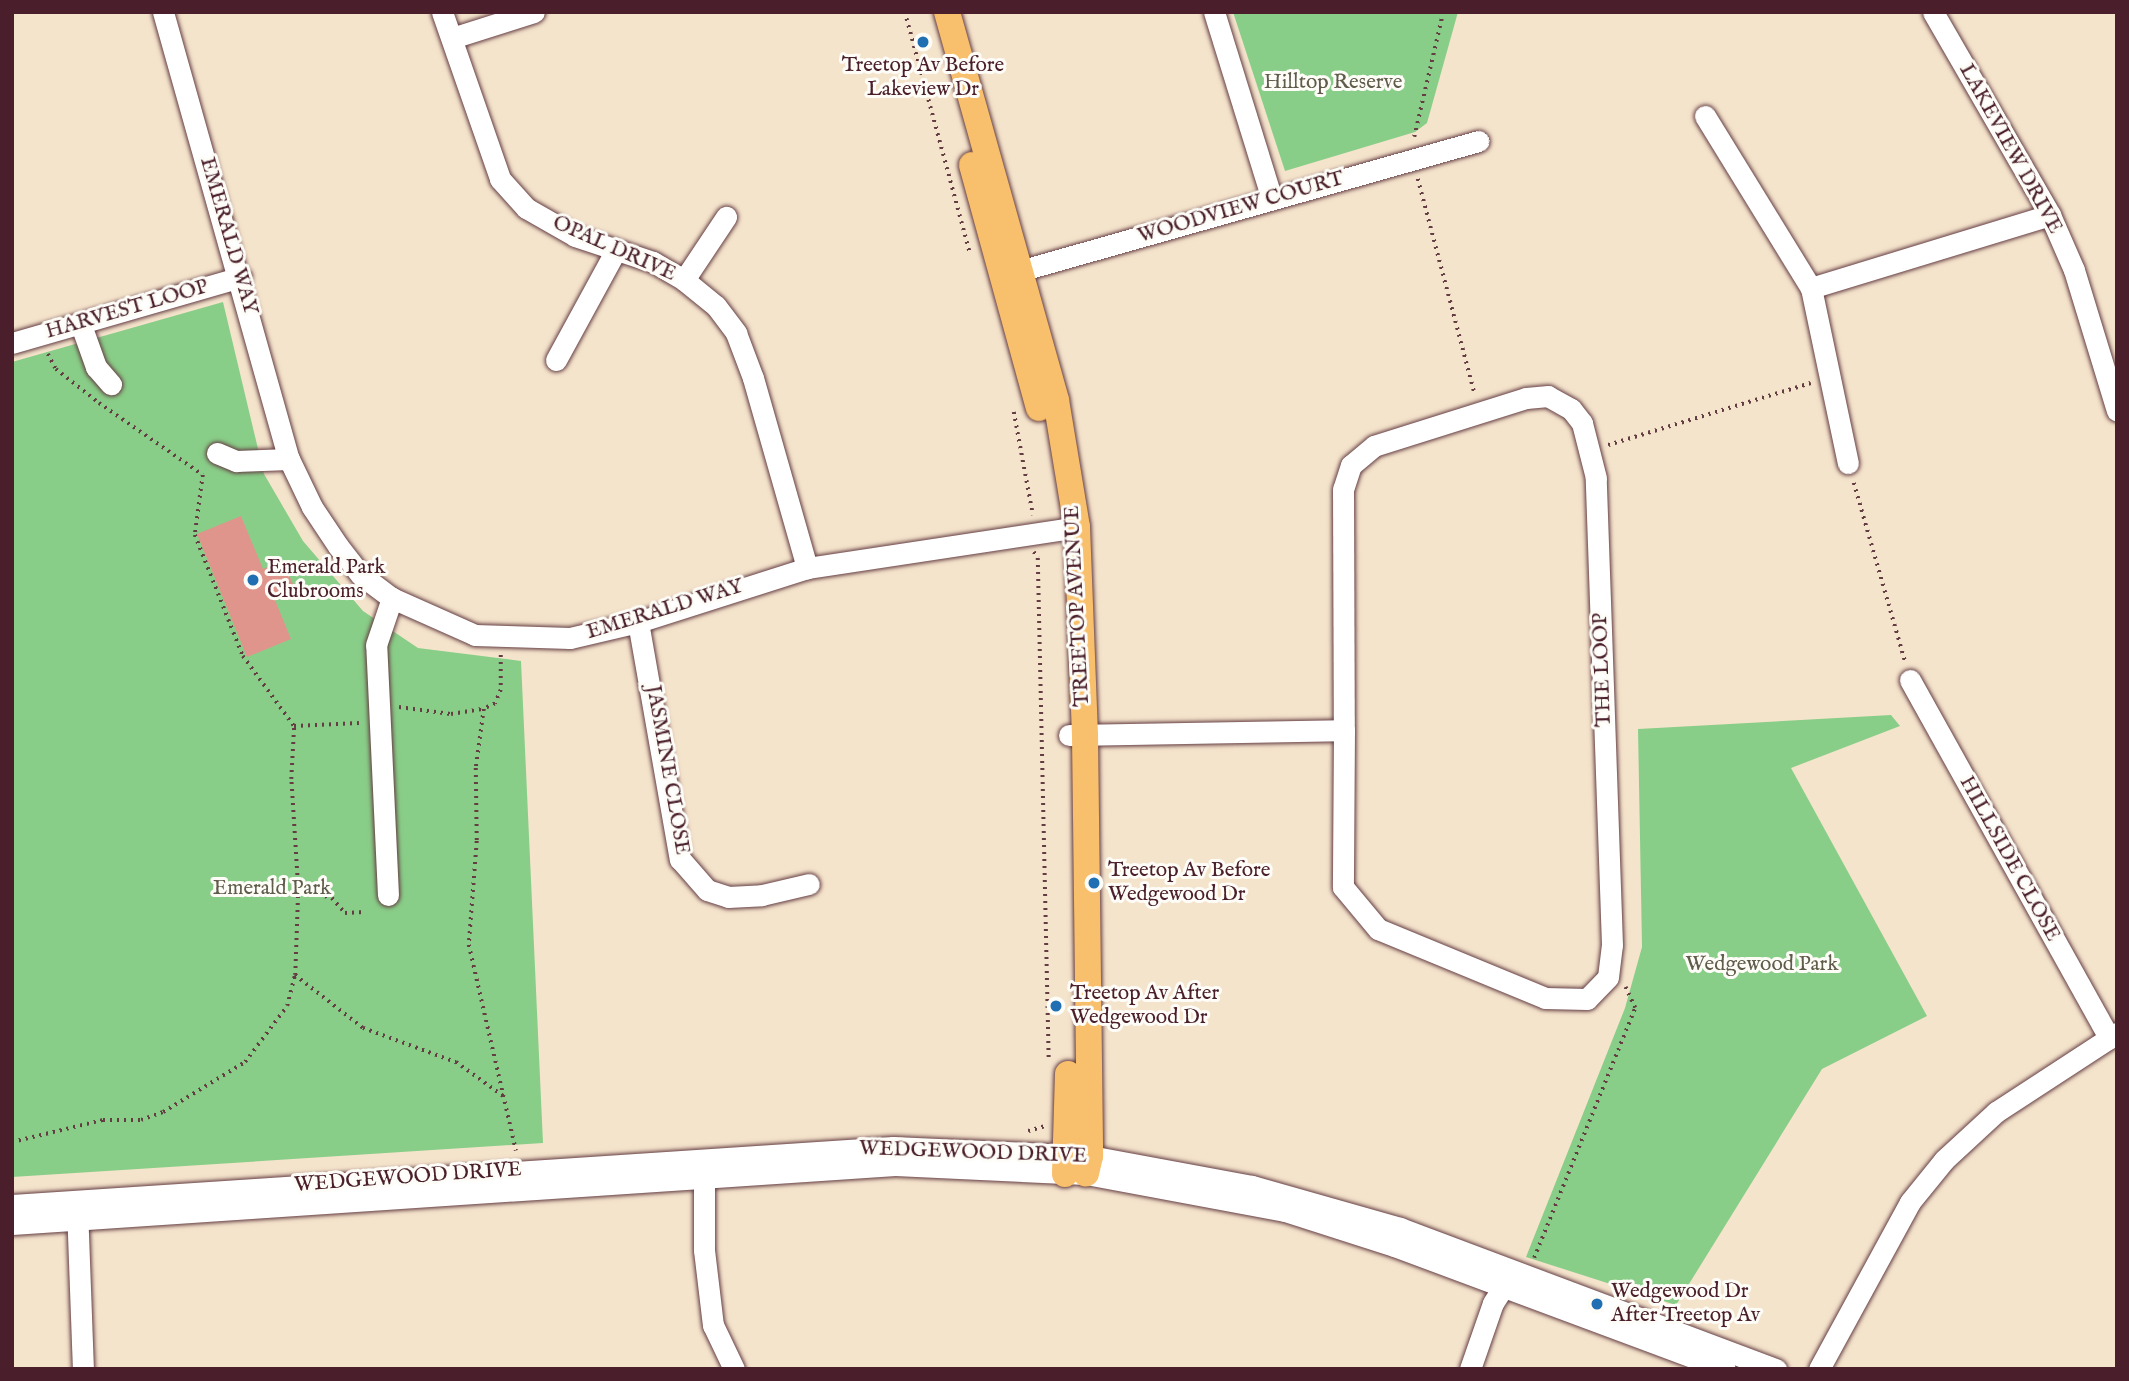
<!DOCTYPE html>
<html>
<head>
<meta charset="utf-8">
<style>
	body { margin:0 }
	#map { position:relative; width:2129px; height:1381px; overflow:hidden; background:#f5e4cc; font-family:"IM FELL English",serif }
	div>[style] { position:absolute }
	.green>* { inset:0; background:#89ce88 }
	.building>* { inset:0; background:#df958b }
	.path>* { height:3.5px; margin-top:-1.75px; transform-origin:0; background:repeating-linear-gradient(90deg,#643d43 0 2px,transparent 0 7px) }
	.roads { filter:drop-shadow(0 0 2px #643d43) drop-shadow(0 0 2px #643d43) }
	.minor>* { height:21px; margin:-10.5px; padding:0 10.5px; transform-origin:10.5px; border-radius:10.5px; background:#fff }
	.major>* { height:26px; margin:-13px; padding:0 13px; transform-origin:13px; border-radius:13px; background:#f8bf6c }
	.dots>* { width:19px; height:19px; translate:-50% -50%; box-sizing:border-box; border:4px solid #fdfcf7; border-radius:50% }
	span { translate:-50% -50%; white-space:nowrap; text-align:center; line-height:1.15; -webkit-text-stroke:6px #fdfcf7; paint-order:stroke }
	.poi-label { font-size:21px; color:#4a1f2b }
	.left { translate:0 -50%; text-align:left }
	.park-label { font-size:21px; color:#605c4c }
	.street-label { font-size:21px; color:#4a1f2b }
	.frame { position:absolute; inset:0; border:14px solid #4a1f2b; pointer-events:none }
</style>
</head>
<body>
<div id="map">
	<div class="green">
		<div style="clip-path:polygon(1233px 12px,1458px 12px,1427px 123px,1415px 132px,1285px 171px)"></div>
		<div style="clip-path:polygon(223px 302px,264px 474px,303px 541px,363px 611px,418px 648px,521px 661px,543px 1143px,12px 1177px,12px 362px)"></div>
		<div style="clip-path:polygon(1891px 715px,1900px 726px,1791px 768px,1927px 1016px,1822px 1069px,1676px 1305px,1526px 1257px,1625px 1008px,1642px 947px,1638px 729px)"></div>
	</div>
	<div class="building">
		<div style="clip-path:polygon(241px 516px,263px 569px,283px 561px,296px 591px,275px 600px,291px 639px,247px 657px,197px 534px)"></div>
	</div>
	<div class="path">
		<div style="left:905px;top:12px;width:250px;rotate:74.9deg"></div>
		<div style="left:1414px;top:137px;width:128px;rotate:-76.9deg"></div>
		<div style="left:1418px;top:179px;width:223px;rotate:75.2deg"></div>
		<div style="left:48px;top:354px;width:17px;rotate:62deg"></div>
		<div style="left:56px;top:369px;width:55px;rotate:38.3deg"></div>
		<div style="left:99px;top:403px;width:126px;rotate:34.7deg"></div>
		<div style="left:203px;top:475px;width:61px;rotate:97.6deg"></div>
		<div style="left:195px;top:535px;width:130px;rotate:68.4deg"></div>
		<div style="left:243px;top:656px;width:87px;rotate:53.9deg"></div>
		<div style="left:294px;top:726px;width:65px;rotate:-2.6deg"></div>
		<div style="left:1014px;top:412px;width:105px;rotate:79.5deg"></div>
		<div style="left:1608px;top:445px;width:212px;rotate:-17deg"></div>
		<div style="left:1854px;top:483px;width:185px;rotate:74deg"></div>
		<div style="left:1034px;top:552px;width:7px;rotate:56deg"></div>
		<div style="left:1038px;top:558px;width:503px;rotate:88.75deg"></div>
		<div style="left:501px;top:655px;width:35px;rotate:90deg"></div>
		<div style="left:501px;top:690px;width:15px;rotate:113deg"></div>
		<div style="left:495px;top:704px;width:12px;rotate:156deg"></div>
		<div style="left:484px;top:709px;width:60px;rotate:97.7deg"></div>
		<div style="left:476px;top:768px;width:73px;rotate:89.2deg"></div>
		<div style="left:477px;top:841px;width:104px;rotate:94.4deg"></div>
		<div style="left:469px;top:945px;width:211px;rotate:77.1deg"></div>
		<div style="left:399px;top:707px;width:52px;rotate:7.7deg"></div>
		<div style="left:451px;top:714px;width:33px;rotate:-9deg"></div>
		<div style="left:298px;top:889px;width:35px;rotate:15deg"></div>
		<div style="left:332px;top:898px;width:20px;rotate:49deg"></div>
		<div style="left:345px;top:913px;width:20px;rotate:-3deg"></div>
		<div style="left:295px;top:975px;width:86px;rotate:37.9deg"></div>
		<div style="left:363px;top:1028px;width:99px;rotate:20.1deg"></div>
		<div style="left:456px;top:1062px;width:62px;rotate:35.8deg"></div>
		<div style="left:1028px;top:1131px;width:18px;rotate:-16deg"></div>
		<div style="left:12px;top:1142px;width:94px;rotate:-13.6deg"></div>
		<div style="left:103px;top:1120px;width:38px"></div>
		<div style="left:141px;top:1120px;width:23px;rotate:-20deg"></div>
		<div style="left:163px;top:1112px;width:96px;rotate:-31.4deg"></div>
		<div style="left:245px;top:1062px;width:70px;rotate:-53.1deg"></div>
		<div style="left:287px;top:1006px;width:32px;rotate:-76deg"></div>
		<div style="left:295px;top:975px;width:86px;rotate:-88deg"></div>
		<div style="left:298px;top:889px;width:110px;rotate:-93.6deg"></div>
		<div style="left:291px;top:779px;width:53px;rotate:-86.8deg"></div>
		<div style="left:1534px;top:1258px;width:270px;rotate:-68deg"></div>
		<div style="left:1635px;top:1008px;width:23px;rotate:-115deg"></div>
	</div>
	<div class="roads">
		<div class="minor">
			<div style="left:163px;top:12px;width:464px;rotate:74.3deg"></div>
			<div style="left:289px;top:459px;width:53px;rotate:64.4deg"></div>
			<div style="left:312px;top:507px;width:47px;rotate:56.3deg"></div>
			<div style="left:338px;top:546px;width:37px;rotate:52deg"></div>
			<div style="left:361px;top:575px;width:39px;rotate:37deg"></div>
			<div style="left:392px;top:598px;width:91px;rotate:24deg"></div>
			<div style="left:475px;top:635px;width:95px;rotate:1.8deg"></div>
			<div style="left:570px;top:638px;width:70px;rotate:-13.2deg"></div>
			<div style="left:638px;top:622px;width:177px;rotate:-17.7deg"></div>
			<div style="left:807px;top:568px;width:273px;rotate:-8.6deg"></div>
			<div style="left:442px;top:12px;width:177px;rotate:70.8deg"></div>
			<div style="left:500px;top:179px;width:39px;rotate:48deg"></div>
			<div style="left:526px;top:208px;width:56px;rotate:29.7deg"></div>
			<div style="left:575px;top:236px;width:82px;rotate:18.4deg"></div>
			<div style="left:653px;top:262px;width:36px;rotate:30deg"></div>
			<div style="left:684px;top:280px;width:41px;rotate:39.1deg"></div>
			<div style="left:716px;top:306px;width:34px;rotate:53deg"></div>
			<div style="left:736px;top:333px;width:48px;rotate:69.3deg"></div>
			<div style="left:753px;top:378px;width:198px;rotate:74.1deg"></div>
			<div style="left:1214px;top:12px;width:196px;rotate:72.8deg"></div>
			<div style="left:1933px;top:12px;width:234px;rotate:60deg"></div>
			<div style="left:2050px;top:215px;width:60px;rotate:66.4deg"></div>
			<div style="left:2074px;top:270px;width:147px;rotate:73deg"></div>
			<div style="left:452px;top:38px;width:86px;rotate:-17.6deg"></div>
			<div style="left:1705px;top:116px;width:202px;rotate:58.4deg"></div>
			<div style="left:1811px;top:288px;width:179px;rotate:78.1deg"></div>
			<div style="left:1005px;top:275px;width:492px;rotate:-15.8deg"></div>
			<div style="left:684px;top:280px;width:76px;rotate:-56.3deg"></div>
			<div style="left:1811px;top:288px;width:250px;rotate:-17deg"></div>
			<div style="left:81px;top:325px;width:45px;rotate:70.3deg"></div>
			<div style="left:96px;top:367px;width:23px;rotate:49deg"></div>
			<div style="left:12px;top:343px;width:238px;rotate:-16.1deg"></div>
			<div style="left:556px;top:360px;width:125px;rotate:-61.4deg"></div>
			<div style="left:217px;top:453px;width:21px;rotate:23deg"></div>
			<div style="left:236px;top:461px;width:53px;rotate:-2.2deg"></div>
			<div style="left:638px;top:622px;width:241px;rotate:80deg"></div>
			<div style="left:680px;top:859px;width:41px;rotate:48.9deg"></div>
			<div style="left:707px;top:890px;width:22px;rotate:18deg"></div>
			<div style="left:728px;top:897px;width:34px;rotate:-3deg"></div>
			<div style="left:762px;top:895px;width:48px;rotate:-13.2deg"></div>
			<div style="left:1910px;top:680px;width:410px;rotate:60.9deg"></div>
			<div style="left:1069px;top:735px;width:275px;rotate:-1deg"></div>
			<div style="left:1344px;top:730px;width:157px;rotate:90.4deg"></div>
			<div style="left:1343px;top:887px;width:55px;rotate:50.2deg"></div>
			<div style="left:1378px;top:929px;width:181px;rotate:22.4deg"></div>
			<div style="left:1545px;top:998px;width:42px;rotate:1.4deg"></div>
			<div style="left:1587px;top:999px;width:30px;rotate:-46deg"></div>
			<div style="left:1608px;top:977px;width:32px;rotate:-83deg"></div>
			<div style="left:1612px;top:945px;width:467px;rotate:-92deg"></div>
			<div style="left:1596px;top:478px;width:57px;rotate:-104.3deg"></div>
			<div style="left:1582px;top:423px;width:18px;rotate:-128deg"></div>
			<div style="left:1571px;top:409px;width:26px;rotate:-151deg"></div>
			<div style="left:1548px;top:396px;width:22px;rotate:175deg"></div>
			<div style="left:1526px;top:398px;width:159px;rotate:162.5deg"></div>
			<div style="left:1374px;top:446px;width:30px;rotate:140deg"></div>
			<div style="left:1351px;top:465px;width:25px;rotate:108deg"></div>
			<div style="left:1343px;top:489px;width:241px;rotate:89.8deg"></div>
			<div style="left:388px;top:895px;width:250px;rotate:-92.7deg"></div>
			<div style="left:376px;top:645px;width:50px;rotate:-71.2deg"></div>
			<div style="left:704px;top:1167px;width:83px;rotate:90deg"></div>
			<div style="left:704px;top:1250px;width:76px;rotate:83.2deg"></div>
			<div style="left:713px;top:1325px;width:49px;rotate:64.5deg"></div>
			<div style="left:12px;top:1205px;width:883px;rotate:-3.77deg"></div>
			<div style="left:893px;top:1147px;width:197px;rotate:2.6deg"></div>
			<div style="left:1090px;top:1156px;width:165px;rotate:10.5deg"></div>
			<div style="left:1252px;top:1186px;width:154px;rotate:15.8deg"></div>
			<div style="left:1400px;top:1228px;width:402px;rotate:20.6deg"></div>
			<div style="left:77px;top:1207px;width:162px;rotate:87.9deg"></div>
			<div style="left:12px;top:1224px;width:885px;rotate:-3.82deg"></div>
			<div style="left:895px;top:1165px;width:191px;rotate:2.7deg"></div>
			<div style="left:1086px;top:1174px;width:202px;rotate:10.5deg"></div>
			<div style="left:1285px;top:1211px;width:114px;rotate:17.8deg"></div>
			<div style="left:1394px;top:1246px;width:353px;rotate:20.4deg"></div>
			<div style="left:1470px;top:1369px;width:70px;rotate:-70.8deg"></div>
			<div style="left:1493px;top:1303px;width:33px;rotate:-57deg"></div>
			<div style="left:1819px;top:1369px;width:190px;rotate:-61.4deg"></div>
			<div style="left:1910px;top:1202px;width:54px;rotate:-51deg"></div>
			<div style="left:1944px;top:1160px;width:71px;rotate:-42.7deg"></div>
			<div style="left:1996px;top:1112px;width:145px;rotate:-33.1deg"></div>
		</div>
		<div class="major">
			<div style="left:947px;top:12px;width:403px;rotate:74.3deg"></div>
			<div style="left:1056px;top:400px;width:129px;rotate:80.6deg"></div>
			<div style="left:1077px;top:527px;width:208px;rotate:87.8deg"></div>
			<div style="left:1085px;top:735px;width:421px;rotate:89.3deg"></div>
			<div style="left:1090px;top:1156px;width:18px;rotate:103deg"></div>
			<div style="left:972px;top:165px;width:252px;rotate:74.6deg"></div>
			<div style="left:1065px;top:1174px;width:100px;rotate:-88.3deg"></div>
		</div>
	</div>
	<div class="dots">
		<div style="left:923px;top:42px;background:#1f6fb2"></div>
		<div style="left:253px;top:580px;background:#1f6fb2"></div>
		<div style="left:1094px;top:883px;background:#1f6fb2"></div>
		<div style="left:1056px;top:1006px;background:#1f6fb2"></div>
		<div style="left:1597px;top:1304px;background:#1f6fb2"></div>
	</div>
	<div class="poi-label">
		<span style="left:923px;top:78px">Treetop Av Before<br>Lakeview Dr</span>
		<span class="left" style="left:267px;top:580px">Emerald Park<br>Clubrooms</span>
		<span class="left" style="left:1108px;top:883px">Treetop Av Before<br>Wedgewood Dr</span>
		<span class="left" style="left:1070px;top:1006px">Treetop Av After<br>Wedgewood Dr</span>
		<span class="left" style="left:1611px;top:1304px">Wedgewood Dr<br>After Treetop Av</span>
	</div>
	<div class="park-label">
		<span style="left:1333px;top:83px">Hilltop Reserve</span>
		<span style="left:272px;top:889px">Emerald Park</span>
		<span style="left:1762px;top:965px">Wedgewood Park</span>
	</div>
	<div class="street-label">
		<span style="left:2010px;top:149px;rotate:61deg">LAKEVIEW DRIVE</span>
		<span style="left:1241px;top:208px;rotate:-16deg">WOODVIEW COURT</span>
		<span style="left:228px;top:236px;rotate:74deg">EMERALD WAY</span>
		<span style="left:614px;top:249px;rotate:24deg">OPAL DRIVE</span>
		<span style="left:127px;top:310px;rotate:-16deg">HARVEST LOOP</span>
		<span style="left:1078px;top:606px;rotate:-93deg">TREETOP AVENUE</span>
		<span style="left:665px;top:610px;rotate:-17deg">EMERALD WAY</span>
		<span style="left:1603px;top:670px;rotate:-92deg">THE LOOP</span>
		<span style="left:667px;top:770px;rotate:80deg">JASMINE CLOSE</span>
		<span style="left:2009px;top:859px;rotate:61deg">HILLSIDE CLOSE</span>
		<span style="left:973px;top:1153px;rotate:2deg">WEDGEWOOD DRIVE</span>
		<span style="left:408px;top:1178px;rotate:-4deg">WEDGEWOOD DRIVE</span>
	</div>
	<div class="frame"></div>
</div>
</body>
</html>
